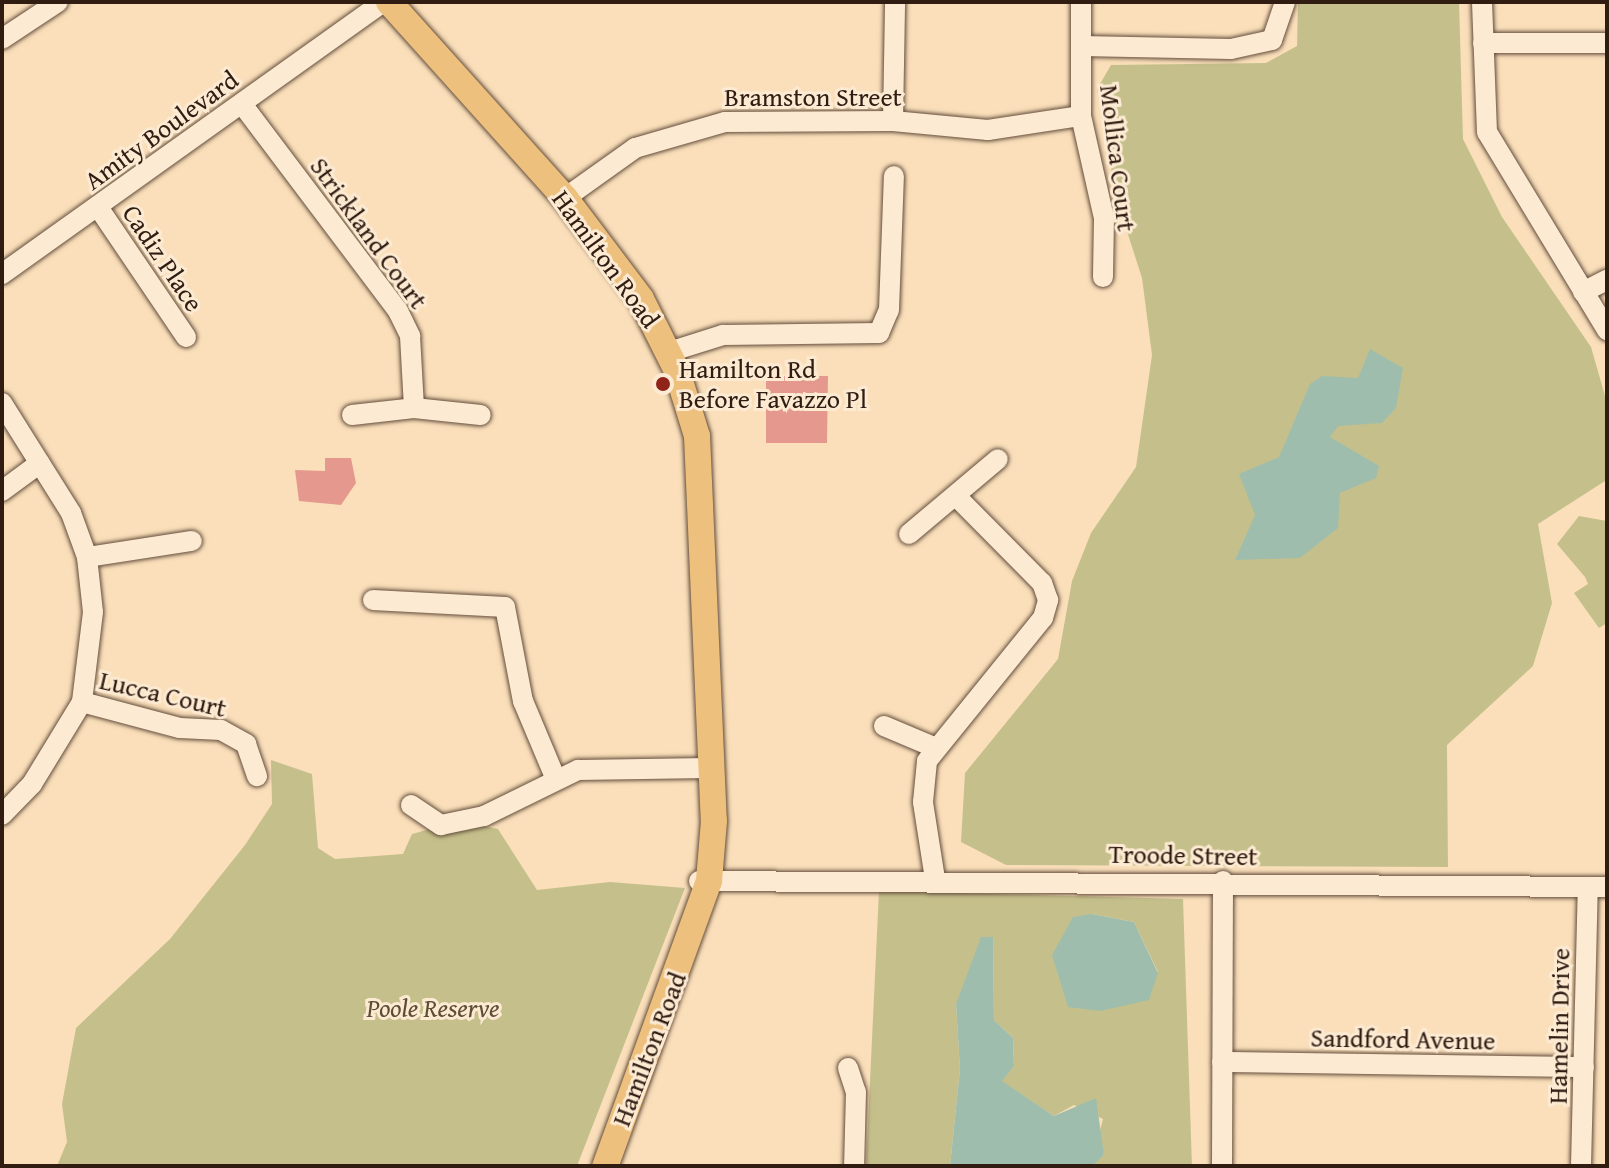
<!DOCTYPE html>
<html>
<head>
<meta charset="utf-8">
<style>
	body { margin:0 }
	#map { position:relative; width:1609px; height:1168px; overflow:hidden; background:#fadfba; font-family:"Gentium Book Plus",serif }
	div>[style] { position:absolute }
	.green>* { inset:0; background:#c5c08b }
	.water>* { inset:0; background:#9fbdac }
	.building>* { inset:0; background:#e5998e }
	.roads { filter:drop-shadow(0 0 2px #634d3c) drop-shadow(0 0 2px #634d3c) }
	.minor>* { height:20px; margin:-10px; padding:0 10px; transform-origin:10px; border-radius:10px; background:#fcead2 }
	.major>* { height:26px; margin:-13px; padding:0 13px; transform-origin:13px; border-radius:13px; background:#edc07d }
	.dots>* { width:22px; height:22px; translate:-50% -50%; box-sizing:border-box; border:4px solid #fcead2; border-radius:50% }
	span { translate:-50% -50%; white-space:nowrap; text-align:center; line-height:1.15; -webkit-text-stroke:6px #fcead2; paint-order:stroke }
	.street-label { font-size:26px; color:#311c12 }
	.poi-label { font-size:26px; color:#311c12 }
	.left { translate:0 -50%; text-align:left }
	.park-label { font-size:26px; color:#5d4d36; font-style:italic }
	.frame { position:absolute; inset:0; border:4px solid #311c12; pointer-events:none }
</style>
</head>
<body>
<div id="map">
	<div class="green">
		<div style="clip-path:polygon(1298px 2px,1459px 2px,1463px 139px,1502px 217px,1591px 347px,1607px 403px,1605px 481px,1538px 524px,1552px 603px,1533px 666px,1447px 745px,1448px 867px,1006px 865px,961px 842px,965px 773px,1058px 659px,1072px 581px,1091px 533px,1136px 467px,1152px 355px,1142px 278px,1116px 197px,1097px 89px,1111px 65px,1266px 63px,1297px 46px)"></div>
		<div style="clip-path:polygon(1579px 516px,1607px 521px,1607px 623px,1599px 628px,1574px 593px,1588px 584px,1585px 577px,1557px 544px)"></div>
		<div style="clip-path:polygon(271px 760px,312px 774px,318px 848px,335px 859px,403px 854px,412px 834px,459px 821px,498px 829px,537px 890px,610px 882px,685px 888px,577px 1166px,57px 1166px,67px 1142px,62px 1104px,76px 1028px,170px 939px,245px 845px,272px 804px)"></div>
		<div style="clip-path:polygon(evenodd,879px 891px,1183px 899px,1192px 1166px,1087px 1166px,1104px 1155px,1098px 1138px,1103px 1119px,1074px 1105px,1054px 1116px,1001px 1081px,1014px 1066px,1013px 1038px,994px 1020px,993px 937px,956px 1004px,960px 1069px,950px 1166px,866px 1166px,879px 891px,1092px 914px,1134px 922px,1158px 972px,1052px 955px,1092px 914px)"></div>
	</div>
	<div class="water">
		<div style="clip-path:polygon(1370px 349px,1403px 368px,1396px 408px,1382px 423px,1338px 426px,1330px 437px,1379px 466px,1376px 478px,1340px 493px,1338px 528px,1300px 558px,1235px 560px,1255px 515px,1239px 474px,1279px 457px,1310px 384px,1322px 376px,1358px 378px)"></div>
		<div style="clip-path:polygon(1092px 914px,1134px 922px,1158px 973px,1149px 1000px,1100px 1011px,1068px 1007px,1052px 955px,1073px 917px)"></div>
		<div style="clip-path:polygon(981px 937px,993px 937px,994px 1020px,1013px 1038px,1014px 1066px,1002px 1081px,1054px 1116px,1096px 1098px,1104px 1155px,1093px 1165px,950px 1166px,960px 1069px,956px 1004px)"></div>
	</div>
	<div class="building">
		<div style="clip-path:polygon(766px 376px,828px 376px,827px 443px,766px 443px)"></div>
		<div style="clip-path:polygon(325px 458px,351px 458px,356px 483px,341px 505px,299px 501px,295px 470px,325px 471px)"></div>
	</div>
	<div class="roads">
		<div class="minor">
			<div style="left:1081px;top:2px;width:114px;rotate:90deg"></div>
			<div style="left:1081px;top:116px;width:105px;rotate:77.3deg"></div>
			<div style="left:1104px;top:218px;width:59px;rotate:91deg"></div>
			<div style="left:1482px;top:2px;width:130px;rotate:87.8deg"></div>
			<div style="left:1487px;top:132px;width:232px;rotate:58.8deg"></div>
			<div style="left:2px;top:39px;width:67px;rotate:-33.5deg"></div>
			<div style="left:1483px;top:43px;width:124px"></div>
			<div style="left:1081px;top:46px;width:150px;rotate:1.1deg"></div>
			<div style="left:1231px;top:49px;width:42px;rotate:-12.4deg"></div>
			<div style="left:1272px;top:40px;width:40px;rotate:-71.1deg"></div>
			<div style="left:242px;top:104px;width:259px;rotate:53deg"></div>
			<div style="left:398px;top:311px;width:28px;rotate:64deg"></div>
			<div style="left:410px;top:336px;width:72px;rotate:86.8deg"></div>
			<div style="left:893px;top:121px;width:119px;rotate:-89deg"></div>
			<div style="left:565px;top:198px;width:86px;rotate:-35.5deg"></div>
			<div style="left:635px;top:148px;width:94px;rotate:-16.1deg"></div>
			<div style="left:725px;top:122px;width:168px;rotate:-0.3deg"></div>
			<div style="left:893px;top:121px;width:95px;rotate:5.4deg"></div>
			<div style="left:988px;top:130px;width:94px;rotate:-8.6deg"></div>
			<div style="left:98px;top:207px;width:157px;rotate:55.9deg"></div>
			<div style="left:2px;top:274px;width:469px;rotate:-35.5deg"></div>
			<div style="left:1583px;top:292px;width:27px;rotate:-27deg"></div>
			<div style="left:669px;top:352px;width:57px;rotate:-17.5deg"></div>
			<div style="left:723px;top:335px;width:156px;rotate:-0.7deg"></div>
			<div style="left:879px;top:333px;width:25px;rotate:-67deg"></div>
			<div style="left:889px;top:310px;width:134px;rotate:-87.9deg"></div>
			<div style="left:2px;top:403px;width:130px;rotate:57.9deg"></div>
			<div style="left:71px;top:513px;width:47px;rotate:70deg"></div>
			<div style="left:87px;top:557px;width:55px;rotate:83.8deg"></div>
			<div style="left:93px;top:612px;width:91px;rotate:97deg"></div>
			<div style="left:82px;top:702px;width:96px;rotate:121.4deg"></div>
			<div style="left:32px;top:784px;width:43px;rotate:134.1deg"></div>
			<div style="left:352px;top:415px;width:62px;rotate:-6.4deg"></div>
			<div style="left:414px;top:408px;width:67px;rotate:6deg"></div>
			<div style="left:2px;top:491px;width:47px;rotate:-36.4deg"></div>
			<div style="left:909px;top:534px;width:116px;rotate:-40.1deg"></div>
			<div style="left:87px;top:557px;width:106px;rotate:-8.7deg"></div>
			<div style="left:373px;top:600px;width:132px;rotate:3deg"></div>
			<div style="left:505px;top:607px;width:96px;rotate:79.2deg"></div>
			<div style="left:523px;top:701px;width:82px;rotate:67.2deg"></div>
			<div style="left:82px;top:702px;width:101px;rotate:14.9deg"></div>
			<div style="left:180px;top:728px;width:41px;rotate:2.8deg"></div>
			<div style="left:221px;top:730px;width:29px;rotate:29deg"></div>
			<div style="left:246px;top:744px;width:34px;rotate:71deg"></div>
			<div style="left:884px;top:726px;width:54px;rotate:22.8deg"></div>
			<div style="left:411px;top:805px;width:36px;rotate:34deg"></div>
			<div style="left:441px;top:825px;width:44px;rotate:-11.8deg"></div>
			<div style="left:484px;top:816px;width:105px;rotate:-26.1deg"></div>
			<div style="left:578px;top:770px;width:130px;rotate:-0.9deg"></div>
			<div style="left:935px;top:879px;width:78px;rotate:-98.9deg"></div>
			<div style="left:923px;top:802px;width:41px;rotate:-84.4deg"></div>
			<div style="left:927px;top:761px;width:184px;rotate:-51deg"></div>
			<div style="left:1043px;top:618px;width:19px;rotate:-74deg"></div>
			<div style="left:1048px;top:600px;width:18px;rotate:-109deg"></div>
			<div style="left:1042px;top:583px;width:121px;rotate:-134.7deg"></div>
			<div style="left:699px;top:881px;width:908px;rotate:0.38deg"></div>
			<div style="left:1222px;top:1062px;width:362px;rotate:0.8deg"></div>
			<div style="left:848px;top:1068px;width:25px;rotate:72deg"></div>
			<div style="left:856px;top:1092px;width:74px;rotate:91.5deg"></div>
			<div style="left:1222px;top:1166px;width:285px;rotate:-89.8deg"></div>
			<div style="left:1581px;top:1166px;width:279px;rotate:-88.6deg"></div>
		</div>
		<div class="major">
			<div style="left:389px;top:2px;width:263px;rotate:48.1deg"></div>
			<div style="left:565px;top:198px;width:126px;rotate:53deg"></div>
			<div style="left:641px;top:299px;width:80px;rotate:63.4deg"></div>
			<div style="left:677px;top:371px;width:68px;rotate:72.9deg"></div>
			<div style="left:697px;top:436px;width:385px;rotate:87.5deg"></div>
			<div style="left:714px;top:821px;width:60px;rotate:94.8deg"></div>
			<div style="left:709px;top:881px;width:303px;rotate:110deg"></div>
		</div>
	</div>
	<div class="dots">
		<div style="left:663px;top:384px;background:#8f2418"></div>
	</div>
	<div class="street-label">
		<span style="left:813px;top:97px">Bramston Street</span>
		<span style="left:161px;top:130px;rotate:-36deg">Amity Boulevard</span>
		<span style="left:1118px;top:158px;rotate:83deg">Mollica Court</span>
		<span style="left:369px;top:233px;rotate:54deg">Strickland Court</span>
		<span style="left:163px;top:258px;rotate:56deg">Cadiz Place</span>
		<span style="left:606px;top:259px;rotate:54deg">Hamilton Road</span>
		<span style="left:163px;top:694px;rotate:13deg">Lucca Court</span>
		<span style="left:1183px;top:855px;rotate:1deg">Troode Street</span>
		<span style="left:1559px;top:1026px;rotate:-89deg">Hamelin Drive</span>
		<span style="left:1403px;top:1039px;rotate:1deg">Sandford Avenue</span>
		<span style="left:649px;top:1049px;rotate:-69deg">Hamilton Road</span>
	</div>
	<div class="poi-label">
		<span class="left" style="left:679px;top:384px">Hamilton Rd<br>Before Favazzo Pl</span>
	</div>
	<div class="park-label">
		<span style="left:433px;top:1008px">Poole Reserve</span>
	</div>
	<div class="frame"></div>
</div>
</body>
</html>
